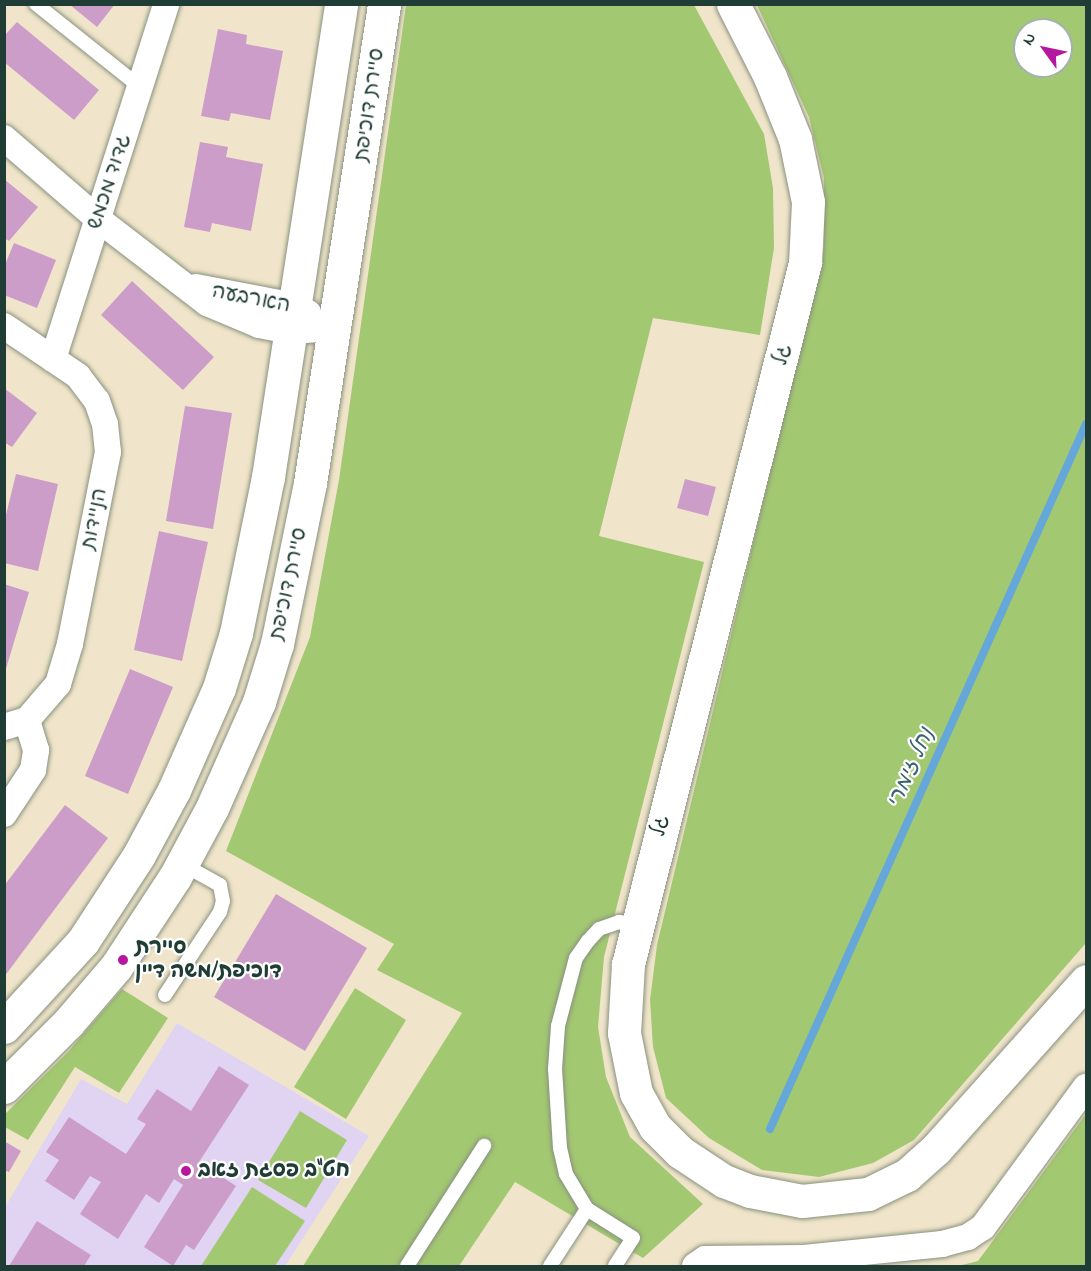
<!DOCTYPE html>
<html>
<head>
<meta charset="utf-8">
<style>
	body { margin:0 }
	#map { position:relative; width:1091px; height:1271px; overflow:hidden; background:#f0e5ca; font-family:"Indie Flower","Playpen Sans Hebrew",sans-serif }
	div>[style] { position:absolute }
	.built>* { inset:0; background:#e1d4f3 }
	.green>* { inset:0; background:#a3c872 }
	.stream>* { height:8px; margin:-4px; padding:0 4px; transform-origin:4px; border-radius:4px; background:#66a7da }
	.building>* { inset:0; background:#cd9dc9 }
	.roads { filter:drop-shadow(0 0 2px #88917f) drop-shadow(0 0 2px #88917f) }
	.lane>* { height:14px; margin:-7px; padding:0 7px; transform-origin:7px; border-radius:7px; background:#fff }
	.street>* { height:26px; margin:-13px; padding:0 13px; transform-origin:13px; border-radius:13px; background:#fff }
	.secondary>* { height:33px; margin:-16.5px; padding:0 16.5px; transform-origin:16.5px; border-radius:16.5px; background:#fff }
	.dots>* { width:16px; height:16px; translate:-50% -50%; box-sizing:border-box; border:3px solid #fff; border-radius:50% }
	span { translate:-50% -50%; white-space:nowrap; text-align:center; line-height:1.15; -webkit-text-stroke:4.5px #fff; paint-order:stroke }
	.street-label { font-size:21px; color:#1f3d34 }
	.poi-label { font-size:21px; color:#1f3d34; font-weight:700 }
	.left { translate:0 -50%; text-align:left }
	.water-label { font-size:22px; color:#38626e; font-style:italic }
	.frame { position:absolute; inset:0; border:6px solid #1f3d34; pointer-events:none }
	.north { position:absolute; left:1013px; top:18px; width:60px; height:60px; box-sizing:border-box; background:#fff; border:2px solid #a5b1ae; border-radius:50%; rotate:303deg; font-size:16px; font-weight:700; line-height:24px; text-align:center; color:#1f3d34 }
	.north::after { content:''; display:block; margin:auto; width:21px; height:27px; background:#b5179e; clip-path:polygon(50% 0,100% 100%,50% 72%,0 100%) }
</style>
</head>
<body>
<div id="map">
	<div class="built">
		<div style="clip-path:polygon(177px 1023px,369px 1136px,285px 1266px,5px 1266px,5px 1207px,81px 1079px,127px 1104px)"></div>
	</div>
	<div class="green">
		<div style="clip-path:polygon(406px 5px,694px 5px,764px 134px,773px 188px,774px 248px,760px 335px,653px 318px,599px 536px,704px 562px,604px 957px,598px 1027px,606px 1077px,630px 1137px,703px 1204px,643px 1258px,515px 1182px,459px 1266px,303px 1266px,462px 1013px,377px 970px,394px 944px,226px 851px,310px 637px,339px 480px)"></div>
		<div style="clip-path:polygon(evenodd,757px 5px,1086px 5px,1086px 943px,914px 1140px,873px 1163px,819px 1177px,762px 1170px,709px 1138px,666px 1098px,653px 1047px,650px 1000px,657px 945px,824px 247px,824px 178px,809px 117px,757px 5px,1025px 30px,1061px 30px,1061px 66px,1025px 66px,1025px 30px)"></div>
		<div style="clip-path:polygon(355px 988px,406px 1020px,346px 1119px,294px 1087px)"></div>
		<div style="clip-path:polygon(122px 989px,168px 1018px,119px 1093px,75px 1067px,28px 1140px,5px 1127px,5px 1114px,68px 1052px)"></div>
		<div style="clip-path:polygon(300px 1111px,347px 1140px,306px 1208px,258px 1180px)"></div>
		<div style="clip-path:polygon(1086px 1114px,1086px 1266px,958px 1266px,978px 1261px)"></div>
		<div style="clip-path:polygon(252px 1187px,305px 1221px,275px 1266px,201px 1266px)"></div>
	</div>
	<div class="stream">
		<div style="left:770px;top:1129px;width:773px;rotate:-65.86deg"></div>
	</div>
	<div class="building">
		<div style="clip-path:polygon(69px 4px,115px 4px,97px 27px)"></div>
		<div style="clip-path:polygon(17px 22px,99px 90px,74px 120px,4px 62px,4px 36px)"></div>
		<div style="clip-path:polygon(218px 29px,247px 35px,246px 44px,283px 51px,270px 120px,231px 113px,229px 121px,201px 116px)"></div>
		<div style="clip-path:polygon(200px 142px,228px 147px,226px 157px,263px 164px,251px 231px,212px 223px,210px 232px,184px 227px)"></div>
		<div style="clip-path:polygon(4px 179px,38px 207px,9px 241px,4px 238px)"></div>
		<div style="clip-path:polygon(14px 243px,56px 260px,37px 308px,4px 295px,4px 267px)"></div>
		<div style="clip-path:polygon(132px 281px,214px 357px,183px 390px,101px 315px)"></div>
		<div style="clip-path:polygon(4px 388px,37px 413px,12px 447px,4px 442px)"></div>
		<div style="clip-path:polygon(185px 406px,232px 413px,213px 529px,166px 521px)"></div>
		<div style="clip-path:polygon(16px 474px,58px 484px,38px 571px,4px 563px,4px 523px)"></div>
		<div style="clip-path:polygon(685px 479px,716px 487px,708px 516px,677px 508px)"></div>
		<div style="clip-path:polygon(159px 531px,208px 542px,182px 661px,134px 650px)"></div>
		<div style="clip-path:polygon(4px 584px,29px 592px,5px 672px,4px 672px)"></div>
		<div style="clip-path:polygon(130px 669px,173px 687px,128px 794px,85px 776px)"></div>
		<div style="clip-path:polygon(65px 805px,108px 838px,4px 977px,4px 886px)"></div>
		<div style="clip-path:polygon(276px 894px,367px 948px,305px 1051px,214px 997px)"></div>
		<div style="clip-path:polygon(219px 1066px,249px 1085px,199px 1162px,236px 1186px,194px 1250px,186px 1245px,173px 1266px,144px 1247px,183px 1185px,174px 1179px,159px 1203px,146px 1194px,118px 1239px,80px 1214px,101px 1182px,90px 1176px,74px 1200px,45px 1181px,59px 1160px,46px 1152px,69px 1117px,126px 1154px,146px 1124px,137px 1119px,157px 1089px,191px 1111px)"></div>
		<div style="clip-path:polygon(4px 1141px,21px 1151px,9px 1172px,4px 1170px)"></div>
		<div style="clip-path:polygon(37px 1221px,91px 1255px,84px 1266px,9px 1266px)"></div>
	</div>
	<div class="roads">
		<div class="lane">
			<div style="left:36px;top:4px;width:133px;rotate:38.6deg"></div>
			<div style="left:165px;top:995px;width:100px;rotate:-56.5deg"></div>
			<div style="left:220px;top:912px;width:11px;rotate:-75deg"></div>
			<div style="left:223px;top:901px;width:16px;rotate:-101deg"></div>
			<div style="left:220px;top:885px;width:43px;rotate:-151.1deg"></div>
			<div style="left:587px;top:1209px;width:41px;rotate:-121deg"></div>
			<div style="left:566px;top:1174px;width:27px;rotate:-103deg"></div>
			<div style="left:560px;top:1148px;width:79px;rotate:-93.6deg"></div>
			<div style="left:555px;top:1069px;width:43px;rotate:-86deg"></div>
			<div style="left:558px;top:1026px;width:70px;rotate:-75.2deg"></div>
			<div style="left:576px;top:958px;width:21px;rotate:-55deg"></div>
			<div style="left:588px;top:941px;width:16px;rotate:-47deg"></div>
			<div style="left:599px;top:929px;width:21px;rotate:-19deg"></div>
			<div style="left:619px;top:922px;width:17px;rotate:7deg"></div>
			<div style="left:407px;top:1266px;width:143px;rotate:-57.3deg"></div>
			<div style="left:550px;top:1266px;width:68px;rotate:-57deg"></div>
			<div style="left:587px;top:1209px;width:54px;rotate:32.2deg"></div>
			<div style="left:633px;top:1238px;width:33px;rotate:123deg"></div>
		</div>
		<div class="street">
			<div style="left:4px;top:138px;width:124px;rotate:40.8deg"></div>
			<div style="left:98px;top:219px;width:138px;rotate:37.6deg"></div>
			<div style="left:207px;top:303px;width:56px;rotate:22.9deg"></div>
			<div style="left:259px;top:325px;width:33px;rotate:11deg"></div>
			<div style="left:291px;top:331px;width:42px;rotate:-4.1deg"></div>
			<div style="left:196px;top:287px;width:101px;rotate:10.9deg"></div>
			<div style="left:295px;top:306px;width:15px;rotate:28deg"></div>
			<div style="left:4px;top:326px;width:89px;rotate:34deg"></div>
			<div style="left:78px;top:376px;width:31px;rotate:53deg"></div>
			<div style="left:97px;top:401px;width:24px;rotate:71deg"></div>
			<div style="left:105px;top:424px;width:28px;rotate:84deg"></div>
			<div style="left:108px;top:452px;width:196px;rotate:101.2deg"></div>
			<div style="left:70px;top:644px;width:42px;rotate:106.7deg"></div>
			<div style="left:58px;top:684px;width:48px;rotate:130.7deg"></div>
			<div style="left:27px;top:720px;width:24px;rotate:163deg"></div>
			<div style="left:53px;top:359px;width:373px;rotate:-72.3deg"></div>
			<div style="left:4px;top:814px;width:53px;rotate:-56.6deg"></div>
			<div style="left:33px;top:770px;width:20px;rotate:-81deg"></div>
			<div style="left:36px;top:750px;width:31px;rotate:-107deg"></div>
			<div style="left:695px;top:1266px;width:12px;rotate:-35deg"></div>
			<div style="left:705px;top:1259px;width:99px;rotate:-0.6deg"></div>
			<div style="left:804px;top:1258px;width:139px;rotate:-5.8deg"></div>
			<div style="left:942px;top:1244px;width:27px;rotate:-15deg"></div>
			<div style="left:968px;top:1237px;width:18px;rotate:-34deg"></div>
			<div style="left:983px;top:1227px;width:174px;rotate:-53.7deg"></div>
		</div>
		<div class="secondary">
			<div style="left:733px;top:4px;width:82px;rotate:63.1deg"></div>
			<div style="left:770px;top:77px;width:67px;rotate:68deg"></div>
			<div style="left:795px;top:139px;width:64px;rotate:78.3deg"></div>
			<div style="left:808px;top:202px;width:61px;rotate:92.8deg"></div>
			<div style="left:805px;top:263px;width:723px;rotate:104.17deg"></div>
			<div style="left:628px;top:964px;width:69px;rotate:93.3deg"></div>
			<div style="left:624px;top:1033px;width:61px;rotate:78.7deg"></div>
			<div style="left:636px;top:1093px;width:39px;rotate:61deg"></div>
			<div style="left:655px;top:1127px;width:35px;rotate:45deg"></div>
			<div style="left:680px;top:1152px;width:53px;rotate:33.4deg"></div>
			<div style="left:724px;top:1181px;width:28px;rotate:21deg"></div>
			<div style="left:750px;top:1191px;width:53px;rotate:10.9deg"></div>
			<div style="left:802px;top:1201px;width:66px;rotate:-6.1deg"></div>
			<div style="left:868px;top:1194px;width:43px;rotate:-26deg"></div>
			<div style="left:907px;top:1175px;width:39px;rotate:-42deg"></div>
			<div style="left:936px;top:1149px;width:225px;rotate:-48.2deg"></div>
			<div style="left:4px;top:1027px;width:117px;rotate:-47.4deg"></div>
			<div style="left:83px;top:941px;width:103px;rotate:-56.9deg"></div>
			<div style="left:139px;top:855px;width:74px;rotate:-61.7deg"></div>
			<div style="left:174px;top:790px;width:111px;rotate:-66.2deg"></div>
			<div style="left:219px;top:688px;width:58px;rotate:-72.8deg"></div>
			<div style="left:236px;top:633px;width:159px;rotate:-78.4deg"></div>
			<div style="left:268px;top:477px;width:479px;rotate:-81.2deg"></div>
			<div style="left:4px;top:1087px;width:91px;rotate:-45deg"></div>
			<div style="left:68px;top:1023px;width:74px;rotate:-49.4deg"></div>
			<div style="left:116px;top:967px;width:108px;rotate:-56.8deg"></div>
			<div style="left:175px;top:877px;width:78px;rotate:-61.8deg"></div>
			<div style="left:212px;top:808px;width:116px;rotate:-66.1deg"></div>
			<div style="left:259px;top:702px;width:61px;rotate:-72.8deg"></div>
			<div style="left:277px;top:644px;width:164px;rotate:-78.4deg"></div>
			<div style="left:310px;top:483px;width:485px;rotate:-81.2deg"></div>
		</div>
	</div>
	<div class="dots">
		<div style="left:123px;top:960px;background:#b5179e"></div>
		<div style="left:186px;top:1171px;background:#b5179e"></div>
	</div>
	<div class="street-label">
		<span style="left:370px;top:105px;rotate:-82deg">סיירת דוכיפת</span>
		<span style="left:110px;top:182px;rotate:-72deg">גדוד מכמש</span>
		<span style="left:251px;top:299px;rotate:11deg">הארבעה</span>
		<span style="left:783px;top:355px;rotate:-76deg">גל</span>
		<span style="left:95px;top:519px;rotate:-79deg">הניידות</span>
		<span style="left:289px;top:584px;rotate:-78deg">סיירת דוכיפת</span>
		<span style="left:661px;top:826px;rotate:-76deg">גל</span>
	</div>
	<div class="poi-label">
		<span class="left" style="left:135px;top:960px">סיירת<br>דוכיפת/משה דיין</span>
		<span class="left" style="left:198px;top:1171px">חט"ב פסגת זאב</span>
	</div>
	<div class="water-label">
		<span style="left:912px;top:769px;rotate:-66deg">נחל זימרי</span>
	</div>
	<div class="frame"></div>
	<div class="north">N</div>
</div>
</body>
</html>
